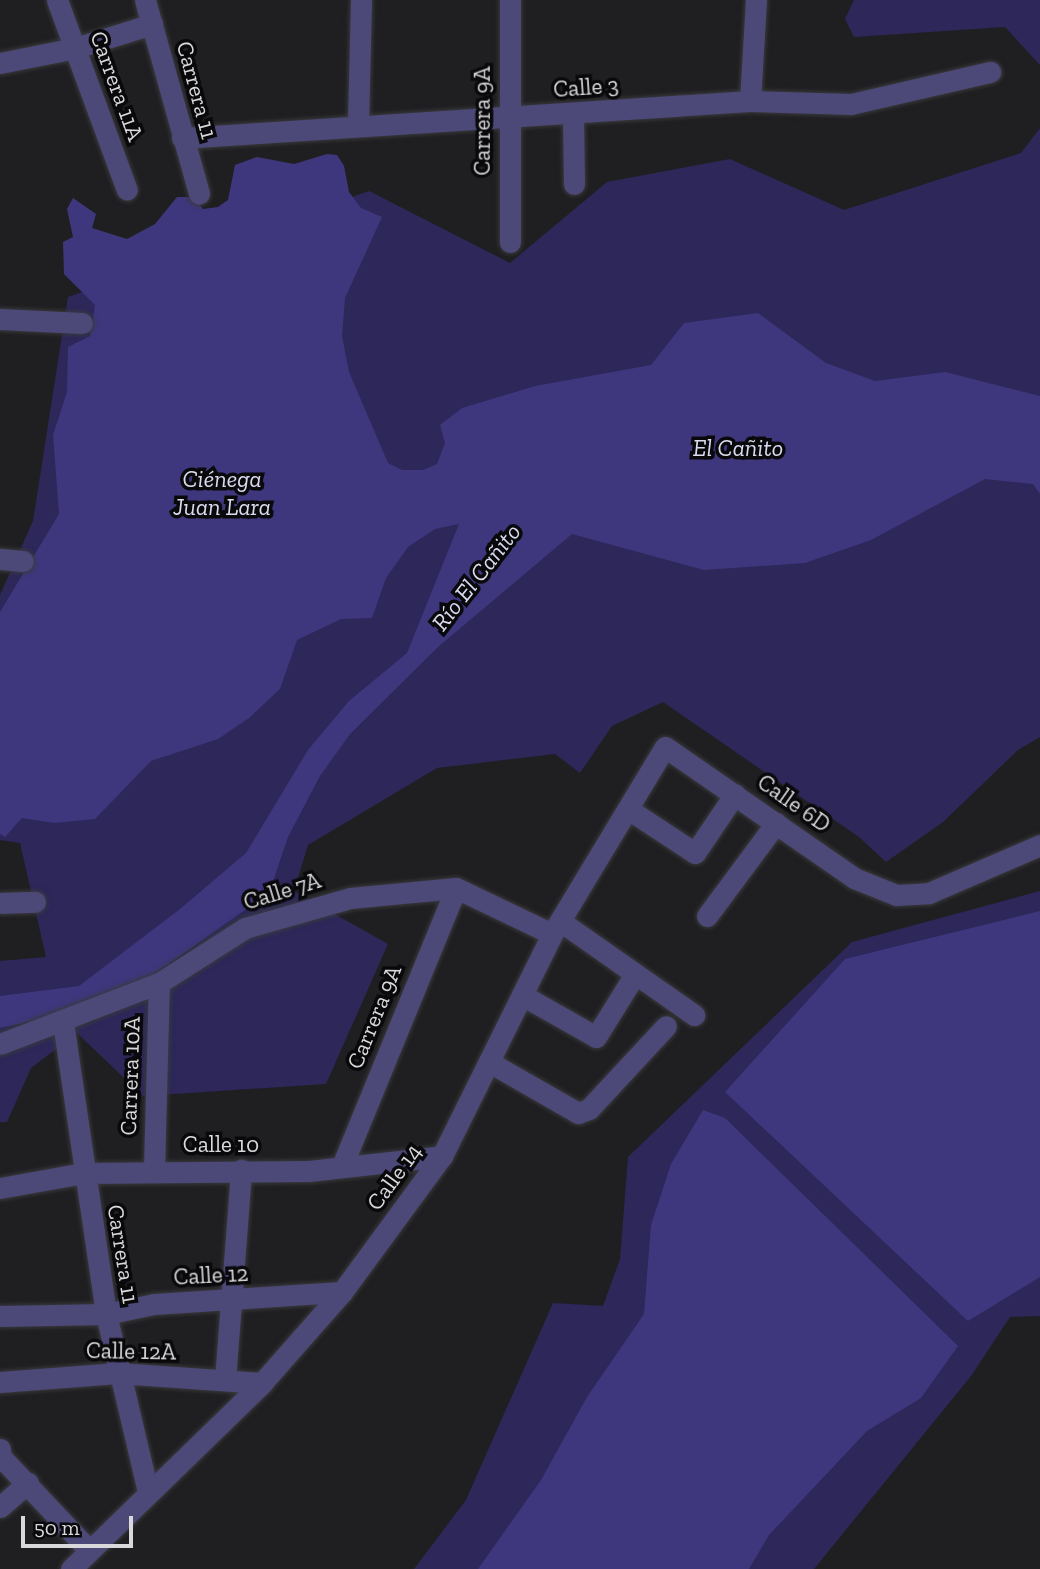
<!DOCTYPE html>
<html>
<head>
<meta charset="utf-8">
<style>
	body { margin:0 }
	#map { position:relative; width:1040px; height:1569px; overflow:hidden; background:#1f1f22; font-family:"Zilla Slab",serif }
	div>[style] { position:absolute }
	.green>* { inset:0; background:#2d275a }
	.water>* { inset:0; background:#3f377d }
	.roads { filter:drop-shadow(0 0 2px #39393c) drop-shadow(0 0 2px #39393c) }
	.minor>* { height:21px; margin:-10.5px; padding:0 10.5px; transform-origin:10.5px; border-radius:10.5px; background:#4c4979 }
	span { translate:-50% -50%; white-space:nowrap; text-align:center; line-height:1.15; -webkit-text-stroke:7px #09090b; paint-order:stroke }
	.street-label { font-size:23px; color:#d9d9dc }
	.water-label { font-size:24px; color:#dbdbf0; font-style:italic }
	.scale { position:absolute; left:21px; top:1516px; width:112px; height:32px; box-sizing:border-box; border:4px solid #d9d9dc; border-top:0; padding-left:9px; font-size:21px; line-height:24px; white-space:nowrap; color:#d9d9dc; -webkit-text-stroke:5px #09090b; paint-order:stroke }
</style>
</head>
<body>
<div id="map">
	<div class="green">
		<div style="clip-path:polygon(854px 0,1040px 0,1040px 65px,1005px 27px,854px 37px,845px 19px)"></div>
		<div style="clip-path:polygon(1040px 128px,1040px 737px,1018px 750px,943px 822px,886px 862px,859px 837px,663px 702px,612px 726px,580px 773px,555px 754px,437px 768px,308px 845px,294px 891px,388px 944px,326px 1084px,143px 1096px,77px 1033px,31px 1068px,7px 1122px,0 1122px,0 961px,46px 957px,20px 843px,0 840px,0 595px,33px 521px,68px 297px,369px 191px,510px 263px,607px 182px,730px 159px,844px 210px,1021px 153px)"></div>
		<div style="clip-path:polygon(1040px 891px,1040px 1316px,1010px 1317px,971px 1376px,814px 1569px,414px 1569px,466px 1500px,553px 1303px,603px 1306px,620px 1259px,628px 1157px,852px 942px)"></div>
	</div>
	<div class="water">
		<div style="clip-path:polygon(327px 154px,337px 155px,344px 166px,349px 192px,361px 208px,382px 217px,345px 298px,342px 336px,349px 372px,388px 463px,402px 470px,423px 470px,437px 464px,445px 443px,440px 425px,462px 408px,535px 386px,651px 365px,684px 323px,758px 313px,826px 363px,875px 381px,945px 372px,1040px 396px,1040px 494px,1033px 484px,985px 479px,871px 540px,805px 563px,704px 570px,572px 534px,438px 647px,350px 734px,320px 776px,288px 837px,269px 893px,140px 984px,52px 1017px,0 1028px,0 996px,79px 986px,180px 909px,246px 853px,308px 750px,349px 701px,407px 653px,459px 524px,435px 529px,408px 547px,386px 578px,372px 618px,341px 619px,297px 640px,280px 689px,249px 718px,218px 739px,151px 761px,95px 819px,54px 823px,22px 818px,5px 837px,0 834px,0 612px,59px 514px,53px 435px,67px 392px,68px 347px,90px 336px,95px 305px,64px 274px,63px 242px,73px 237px,67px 209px,73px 198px,96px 214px,92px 228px,127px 239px,155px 224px,177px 197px,194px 197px,203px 209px,218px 207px,228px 200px,235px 165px,257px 157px,294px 164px)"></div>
		<div style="clip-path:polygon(1040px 911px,1040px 1277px,968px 1321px,725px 1092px,845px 959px)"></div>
		<div style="clip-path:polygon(703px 1110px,725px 1118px,958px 1346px,921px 1398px,867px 1431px,769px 1535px,749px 1569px,478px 1569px,541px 1480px,587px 1397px,644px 1314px,651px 1225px,671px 1164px)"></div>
	</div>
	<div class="roads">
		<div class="minor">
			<div style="left:57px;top:0;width:202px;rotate:69.8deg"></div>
			<div style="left:145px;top:0;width:201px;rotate:74.4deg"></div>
			<div style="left:0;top:63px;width:76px;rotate:-11.3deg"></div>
			<div style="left:75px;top:48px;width:81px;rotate:-17.3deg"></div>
			<div style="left:750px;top:101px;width:101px;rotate:-86.6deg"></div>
			<div style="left:573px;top:115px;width:69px;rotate:89.2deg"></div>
			<div style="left:358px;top:124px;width:124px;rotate:-88.6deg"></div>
			<div style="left:182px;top:138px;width:569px;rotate:-3.73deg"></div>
			<div style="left:750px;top:101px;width:101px;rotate:1.7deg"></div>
			<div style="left:851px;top:104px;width:143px;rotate:-13deg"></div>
			<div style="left:510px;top:242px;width:242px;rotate:-90deg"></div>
			<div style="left:0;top:319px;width:82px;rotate:2.8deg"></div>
			<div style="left:0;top:559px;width:23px;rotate:5deg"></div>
			<div style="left:628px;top:809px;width:80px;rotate:33.3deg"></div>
			<div style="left:695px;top:853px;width:71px;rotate:-55.9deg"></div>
			<div style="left:0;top:903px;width:35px;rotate:-2deg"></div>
			<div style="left:707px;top:916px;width:116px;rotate:-53.4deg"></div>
			<div style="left:560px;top:921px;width:164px;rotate:35deg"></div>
			<div style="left:522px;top:995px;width:85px;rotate:29.6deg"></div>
			<div style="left:596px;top:1037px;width:74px;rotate:-58.2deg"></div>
			<div style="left:63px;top:1022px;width:295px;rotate:81.6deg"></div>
			<div style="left:106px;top:1314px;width:183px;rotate:76.7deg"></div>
			<div style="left:0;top:1044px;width:170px;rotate:-21deg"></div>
			<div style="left:159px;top:983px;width:102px;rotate:-32.6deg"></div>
			<div style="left:245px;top:928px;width:109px;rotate:-15.9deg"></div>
			<div style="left:350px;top:898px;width:106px;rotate:-5.4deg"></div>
			<div style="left:456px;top:888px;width:106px;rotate:25.6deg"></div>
			<div style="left:489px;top:1062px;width:103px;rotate:29.8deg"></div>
			<div style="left:578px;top:1113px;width:12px;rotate:-20deg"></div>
			<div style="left:589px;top:1109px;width:113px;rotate:-47.1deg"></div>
			<div style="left:342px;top:1166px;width:300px;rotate:-67.7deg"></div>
			<div style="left:154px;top:1170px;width:187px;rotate:-88.5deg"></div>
			<div style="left:0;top:1188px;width:84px;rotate:-10.2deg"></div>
			<div style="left:83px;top:1173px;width:226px;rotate:-0.5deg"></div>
			<div style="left:309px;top:1171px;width:134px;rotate:-6.4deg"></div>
			<div style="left:0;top:1316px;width:106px;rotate:-1.1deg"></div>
			<div style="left:106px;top:1314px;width:49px;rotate:-11.8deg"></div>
			<div style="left:154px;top:1304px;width:188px;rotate:-3.7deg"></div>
			<div style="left:225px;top:1380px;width:211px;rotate:-85.6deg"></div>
			<div style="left:0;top:1382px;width:118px;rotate:-4.4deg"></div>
			<div style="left:118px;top:1373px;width:144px;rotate:4deg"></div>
			<div style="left:0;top:1449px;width:7px;rotate:90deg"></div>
			<div style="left:0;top:1456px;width:129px;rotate:46.6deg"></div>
			<div style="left:0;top:1507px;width:37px;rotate:-41deg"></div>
			<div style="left:71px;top:1569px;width:267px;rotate:-44.2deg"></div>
			<div style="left:262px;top:1383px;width:121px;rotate:-48.7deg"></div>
			<div style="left:342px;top:1292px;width:169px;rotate:-53.7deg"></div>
			<div style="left:442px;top:1156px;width:248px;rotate:-63.6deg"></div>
			<div style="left:552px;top:934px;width:218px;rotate:-58.9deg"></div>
			<div style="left:665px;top:747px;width:230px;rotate:34.7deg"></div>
			<div style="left:854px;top:878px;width:45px;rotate:22deg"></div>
			<div style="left:896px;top:895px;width:33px;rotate:-3deg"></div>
			<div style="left:929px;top:893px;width:121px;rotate:-23.4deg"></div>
		</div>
	</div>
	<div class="street-label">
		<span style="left:117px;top:86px;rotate:70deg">Carrera 11A</span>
		<span style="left:586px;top:87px;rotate:-4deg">Calle 3</span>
		<span style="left:197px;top:90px;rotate:75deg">Carrera 11</span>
		<span style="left:482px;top:121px;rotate:-90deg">Carrera 9A</span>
		<span style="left:794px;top:803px;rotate:35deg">Calle 6D</span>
		<span style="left:282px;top:891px;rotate:-17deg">Calle 7A</span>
		<span style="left:374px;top:1017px;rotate:-68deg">Carrera 9A</span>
		<span style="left:130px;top:1076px;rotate:-88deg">Carrera 10A</span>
		<span style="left:221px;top:1144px">Calle 10</span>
		<span style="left:394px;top:1177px;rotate:-54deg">Calle 14</span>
		<span style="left:123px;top:1254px;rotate:81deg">Carrera 11</span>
		<span style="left:211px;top:1275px;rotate:-3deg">Calle 12</span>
		<span style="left:131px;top:1351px;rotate:1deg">Calle 12A</span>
	</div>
	<div class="water-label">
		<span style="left:738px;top:448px">El Cañito</span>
		<span style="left:222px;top:493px">Ciénega<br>Juan Lara</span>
		<span style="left:476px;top:577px;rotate:-52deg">Río El Cañito</span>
	</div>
	<div class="scale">50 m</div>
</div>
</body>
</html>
